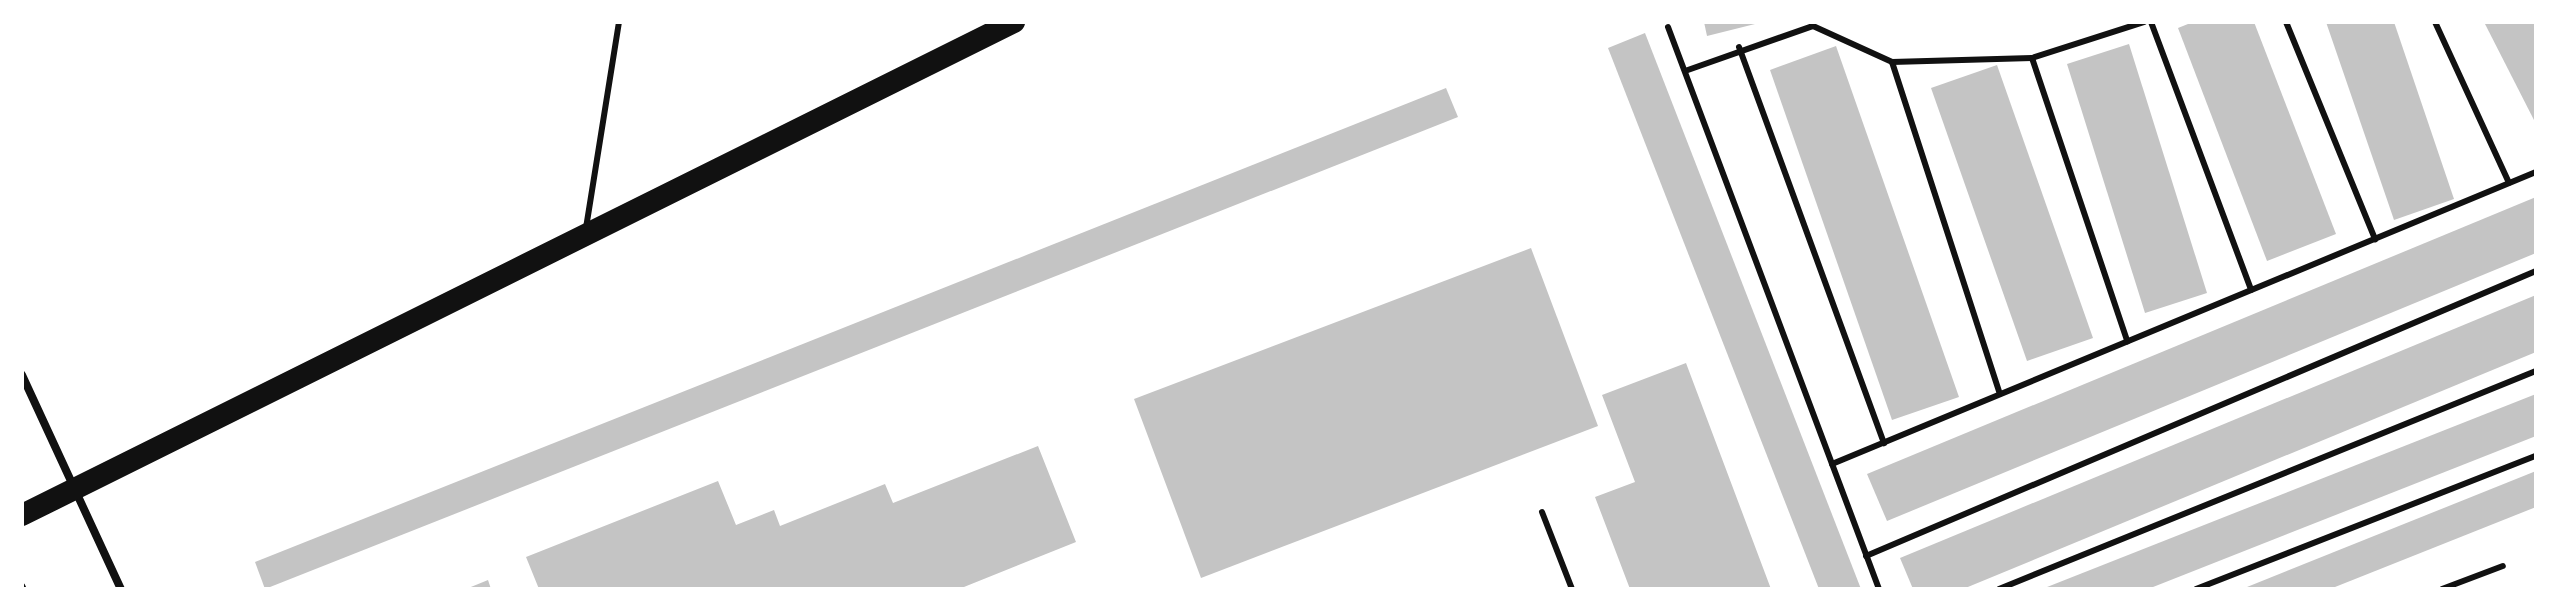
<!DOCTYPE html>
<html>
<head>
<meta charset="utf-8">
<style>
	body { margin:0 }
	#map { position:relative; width:2558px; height:611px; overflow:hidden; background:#fff; font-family:"IBM Plex Sans",sans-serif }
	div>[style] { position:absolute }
	.building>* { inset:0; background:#c4c4c4 }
	.path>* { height:5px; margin:-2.5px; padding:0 2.5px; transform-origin:2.5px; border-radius:2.5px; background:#111 }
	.service>* { height:6px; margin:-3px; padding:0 3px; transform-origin:3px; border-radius:3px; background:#111 }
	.minor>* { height:8px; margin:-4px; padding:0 4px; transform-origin:4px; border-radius:4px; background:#111 }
	.trunk>* { height:22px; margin:-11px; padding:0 11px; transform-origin:11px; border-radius:11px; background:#111 }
	span { translate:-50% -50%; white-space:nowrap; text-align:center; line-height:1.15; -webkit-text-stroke:6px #fff; paint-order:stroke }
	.frame { position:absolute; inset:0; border:24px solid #fff; pointer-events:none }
</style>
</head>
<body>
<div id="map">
	<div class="building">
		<div style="clip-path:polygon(1704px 22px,1758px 22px,1759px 23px,1707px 36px)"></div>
		<div style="clip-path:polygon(2193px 22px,2254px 22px,2336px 234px,2267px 261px,2178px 28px)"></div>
		<div style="clip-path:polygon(2326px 22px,2394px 22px,2454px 199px,2394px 220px)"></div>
		<div style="clip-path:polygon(2484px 22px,2536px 22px,2536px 124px)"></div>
		<div style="clip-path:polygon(1645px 33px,1861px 589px,1819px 589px,1608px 48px)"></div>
		<div style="clip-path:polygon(2129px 44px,2207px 293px,2145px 313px,2067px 64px)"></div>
		<div style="clip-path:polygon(1836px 46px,1959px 397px,1892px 420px,1770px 70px)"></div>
		<div style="clip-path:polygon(1997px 65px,2093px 338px,2027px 361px,1931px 88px)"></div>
		<div style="clip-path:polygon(1446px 88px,1458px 117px,265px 589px,255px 562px)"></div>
		<div style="clip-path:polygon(2536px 197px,2536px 253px,1887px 521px,1867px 474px)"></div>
		<div style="clip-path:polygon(1531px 248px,1598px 426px,1201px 578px,1134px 399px)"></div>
		<div style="clip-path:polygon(2536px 295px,2536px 352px,1963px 589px,1913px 589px,1900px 558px)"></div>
		<div style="clip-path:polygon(1686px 363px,1771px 589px,1630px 589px,1595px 497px,1635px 482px,1602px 395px)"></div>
		<div style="clip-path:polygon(2536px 394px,2536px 436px,2148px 589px,2042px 589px)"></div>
		<div style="clip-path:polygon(1038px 446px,1076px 542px,959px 589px,539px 589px,526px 557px,718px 481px,736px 525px,774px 510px,780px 526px,885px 484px,893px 503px)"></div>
		<div style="clip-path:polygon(2536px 471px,2536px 507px,2330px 589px,2242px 589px)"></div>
		<div style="clip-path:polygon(488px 580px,491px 589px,466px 589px)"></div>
	</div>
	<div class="path">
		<div style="left:22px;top:585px;width:4px;rotate:63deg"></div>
	</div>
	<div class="service">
		<div style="left:2151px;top:22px;width:286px;rotate:69.5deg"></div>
		<div style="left:2286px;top:22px;width:235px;rotate:67.7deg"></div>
		<div style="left:2435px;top:22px;width:177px;rotate:65.3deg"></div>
		<div style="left:1668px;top:27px;width:600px;rotate:69.42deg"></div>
		<div style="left:1739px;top:47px;width:422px;rotate:69.9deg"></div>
		<div style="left:2032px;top:58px;width:299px;rotate:71.4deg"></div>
		<div style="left:1892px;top:62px;width:349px;rotate:72deg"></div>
		<div style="left:1685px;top:71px;width:136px;rotate:-19.4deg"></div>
		<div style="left:1813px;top:26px;width:87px;rotate:24.5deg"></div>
		<div style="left:1892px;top:62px;width:140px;rotate:-1.6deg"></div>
		<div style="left:2032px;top:58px;width:118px;rotate:-17.8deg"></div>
		<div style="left:586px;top:228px;width:209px;rotate:-80.9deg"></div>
		<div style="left:1832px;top:464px;width:762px;rotate:-22.53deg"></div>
		<div style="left:1542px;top:512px;width:83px;rotate:68.7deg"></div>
		<div style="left:1866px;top:556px;width:728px;rotate:-23.04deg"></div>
		<div style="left:1999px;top:589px;width:580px;rotate:-22.1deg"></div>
		<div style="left:2196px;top:589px;width:365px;rotate:-21.4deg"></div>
		<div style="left:2442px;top:589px;width:65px;rotate:-20.7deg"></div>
	</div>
	<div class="minor">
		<div style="left:22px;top:375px;width:236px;rotate:65.2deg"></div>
	</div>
	<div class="trunk">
		<div style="left:22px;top:515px;width:1108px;rotate:-26.43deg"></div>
	</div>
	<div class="frame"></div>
</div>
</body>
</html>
